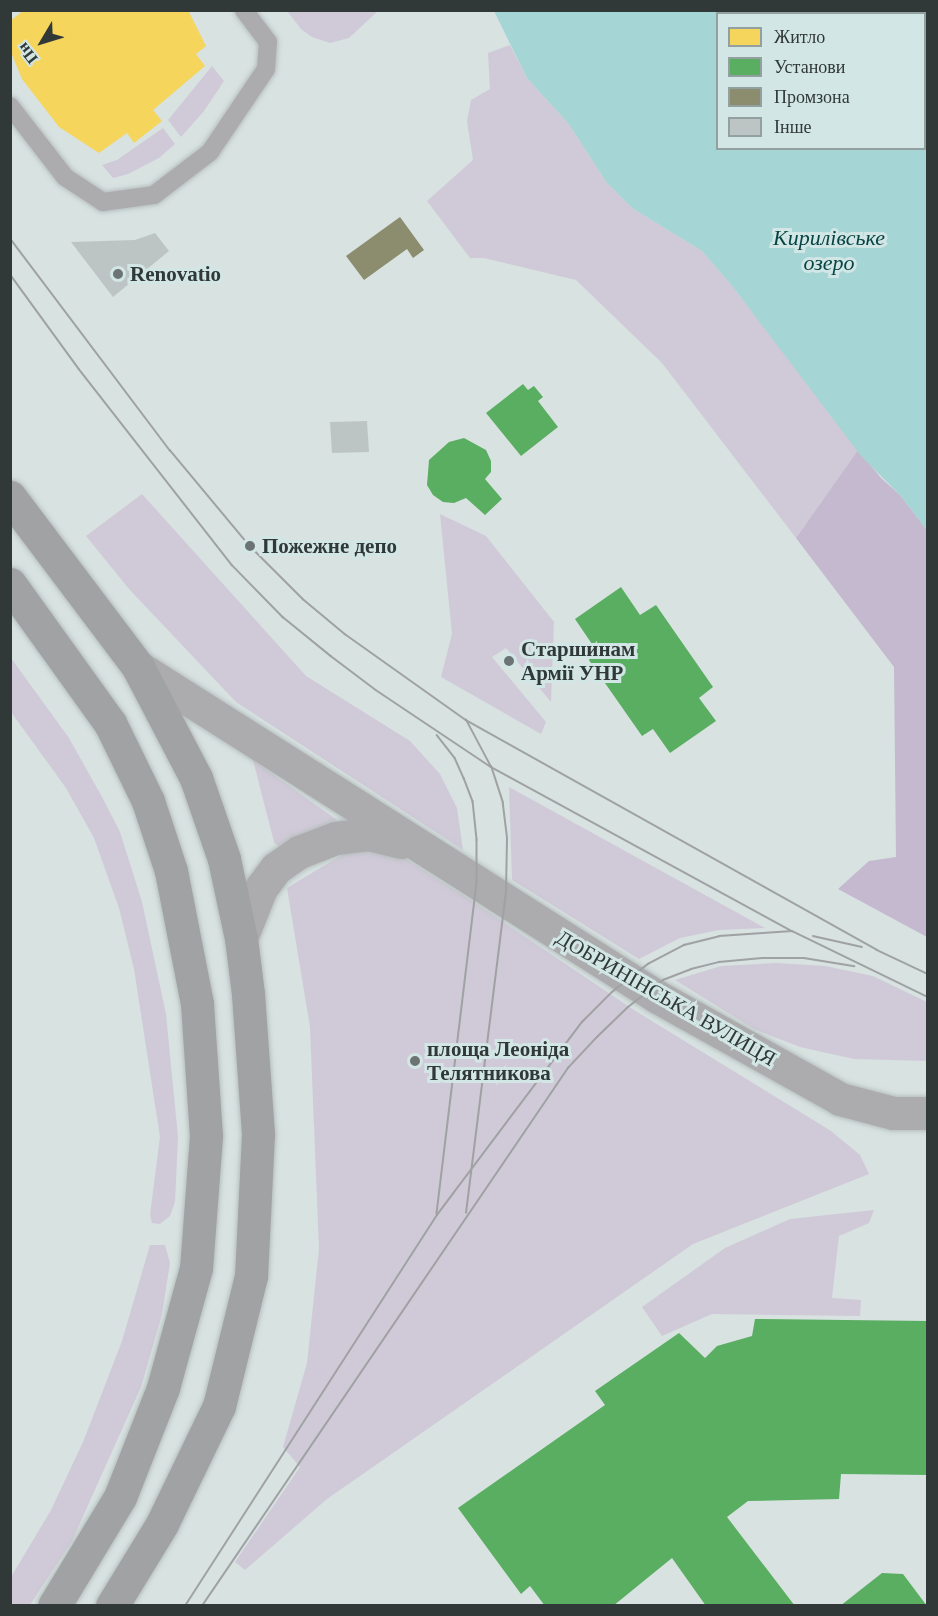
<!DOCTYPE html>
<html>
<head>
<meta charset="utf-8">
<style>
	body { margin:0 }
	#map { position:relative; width:938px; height:1616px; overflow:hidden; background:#d7e2e1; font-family:"Times New Roman",serif }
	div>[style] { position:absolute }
	.green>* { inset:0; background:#d0cad8 }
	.forest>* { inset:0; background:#c4b9cf }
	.water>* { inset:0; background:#a5d5d4 }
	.homes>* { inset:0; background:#f6d55c }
	.public>* { inset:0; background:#5aae61 }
	.industry>* { inset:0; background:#8c8c6e }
	.building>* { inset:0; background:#bdc5c4 }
	.roads { filter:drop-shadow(0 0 2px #b7bfbe) drop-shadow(0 0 2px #b7bfbe) }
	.service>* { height:18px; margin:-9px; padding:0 9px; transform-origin:9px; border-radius:9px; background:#acacae }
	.minor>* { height:33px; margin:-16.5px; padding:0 16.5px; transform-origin:16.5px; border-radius:16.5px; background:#acacae }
	.secondary>* { height:33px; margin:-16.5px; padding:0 16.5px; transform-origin:16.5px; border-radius:16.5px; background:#a1a2a4 }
	.tram>* { height:1.5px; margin:-0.75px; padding:0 0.75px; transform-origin:0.75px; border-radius:0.75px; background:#9fa1a2 }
	.dots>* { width:16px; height:16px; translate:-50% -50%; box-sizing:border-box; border:3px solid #d2e6e5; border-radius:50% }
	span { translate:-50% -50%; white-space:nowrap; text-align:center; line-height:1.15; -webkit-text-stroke:6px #d2e6e5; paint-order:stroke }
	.poi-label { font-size:21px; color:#313838; font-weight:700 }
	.left { translate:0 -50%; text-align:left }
	.street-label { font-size:21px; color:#313838 }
	.water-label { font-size:22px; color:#074444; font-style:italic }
	.frame { position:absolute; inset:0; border:12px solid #313838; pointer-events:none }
	.legend { position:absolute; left:716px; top:12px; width:210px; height:138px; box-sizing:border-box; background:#d2e6e5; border:2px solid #92a0a0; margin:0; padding:8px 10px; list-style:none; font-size:18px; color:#313838 }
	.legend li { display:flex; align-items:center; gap:12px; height:30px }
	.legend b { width:30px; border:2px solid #92a0a0 }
	.north { position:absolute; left:12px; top:12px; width:60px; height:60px; -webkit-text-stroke:4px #d2e6e5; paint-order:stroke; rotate:232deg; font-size:16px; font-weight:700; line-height:24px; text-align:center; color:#313838 }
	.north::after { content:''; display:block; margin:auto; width:21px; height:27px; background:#313838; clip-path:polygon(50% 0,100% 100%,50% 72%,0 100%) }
</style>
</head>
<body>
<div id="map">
	<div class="green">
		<div style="clip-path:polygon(287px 11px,378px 11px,349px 38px,330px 43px,312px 37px,301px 29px)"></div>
		<div style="clip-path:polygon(510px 45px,527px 78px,568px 123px,607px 183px,632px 208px,702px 251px,733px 287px,858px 450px,796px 538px,662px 363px,576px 280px,484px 258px,470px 258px,427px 201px,473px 160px,467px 121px,471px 100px,490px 89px,488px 53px)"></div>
		<div style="clip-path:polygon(212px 66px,224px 81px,204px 111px,181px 137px,168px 120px)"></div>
		<div style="clip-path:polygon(163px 128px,175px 144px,159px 158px,128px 174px,113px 178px,102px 165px,117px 160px)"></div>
		<div style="clip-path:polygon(142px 494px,306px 676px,410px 741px,440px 774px,457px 808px,463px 850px,236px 702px,129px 589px,86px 536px)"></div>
		<div style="clip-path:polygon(440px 514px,486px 536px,554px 622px,551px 702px,506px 648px,492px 657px,546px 722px,541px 734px,441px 677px,452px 634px)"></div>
		<div style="clip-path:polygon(11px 658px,69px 738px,102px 797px,120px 832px,142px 902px,166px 1014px,178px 1137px,175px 1202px,170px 1216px,160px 1224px,152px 1223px,150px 1215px,160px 1137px,134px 969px,119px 908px,94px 838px,66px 788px,11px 712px)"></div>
		<div style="clip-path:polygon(253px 760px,337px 820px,299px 836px,283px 851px,274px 842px)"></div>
		<div style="clip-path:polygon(509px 787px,765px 928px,719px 930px,680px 938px,639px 959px,512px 880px)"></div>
		<div style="clip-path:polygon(360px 849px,393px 851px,469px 899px,634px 1010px,831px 1131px,860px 1155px,869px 1174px,693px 1244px,327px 1499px,245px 1570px,235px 1562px,300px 1467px,283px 1447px,307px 1363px,319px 1249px,310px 1027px,287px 888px,345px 853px)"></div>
		<div style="clip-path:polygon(776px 963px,825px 966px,873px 976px,927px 1002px,927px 1061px,854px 1059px,800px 1047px,754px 1029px,675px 980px,721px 966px)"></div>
		<div style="clip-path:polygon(874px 1210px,869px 1223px,839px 1236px,832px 1298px,861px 1300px,860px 1316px,712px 1314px,662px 1336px,642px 1307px,725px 1248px,790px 1219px)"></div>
		<div style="clip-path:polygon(150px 1245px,165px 1245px,170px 1263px,162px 1314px,141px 1387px,72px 1541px,30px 1605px,11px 1605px,11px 1577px,51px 1510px,83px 1442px,122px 1341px)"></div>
	</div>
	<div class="forest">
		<div style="clip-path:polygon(858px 450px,881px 478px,900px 495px,927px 530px,927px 937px,838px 889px,869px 861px,896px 857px,894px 667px,796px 538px)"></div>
	</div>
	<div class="water">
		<div style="clip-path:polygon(evenodd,494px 11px,927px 11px,927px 530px,900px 495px,861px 456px,733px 287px,702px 251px,632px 208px,607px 183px,568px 123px,527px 78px,494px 11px,718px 14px,924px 14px,924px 148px,718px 148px,718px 14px)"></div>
	</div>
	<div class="homes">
		<div style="clip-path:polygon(24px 10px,188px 10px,206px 46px,196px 54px,205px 66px,153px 110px,162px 121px,134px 143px,127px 133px,99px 153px,59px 127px,22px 79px,10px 50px,10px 21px)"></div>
	</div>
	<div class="public">
		<div style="clip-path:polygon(523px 384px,528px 390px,534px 386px,543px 397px,538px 401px,558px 427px,521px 456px,486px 413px)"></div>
		<div style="clip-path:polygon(464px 438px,486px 450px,491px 461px,491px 472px,485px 479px,502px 499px,485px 515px,466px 498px,454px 503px,443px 502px,433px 495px,427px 485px,429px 460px,449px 442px)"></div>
		<div style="clip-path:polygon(621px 587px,640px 615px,656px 605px,713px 687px,699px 698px,716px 721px,670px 753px,653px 729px,642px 736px,584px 653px,594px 647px,575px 619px)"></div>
		<div style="clip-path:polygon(755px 1319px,928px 1321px,928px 1475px,841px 1474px,839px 1499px,748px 1501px,727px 1517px,795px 1606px,706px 1606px,672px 1558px,613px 1606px,545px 1606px,530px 1586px,521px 1594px,458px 1508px,605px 1405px,595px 1391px,679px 1333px,705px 1358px,717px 1346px,752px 1336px)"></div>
		<div style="clip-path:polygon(882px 1573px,903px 1574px,927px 1606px,840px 1606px)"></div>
	</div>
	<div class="industry">
		<div style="clip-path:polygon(400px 217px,424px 250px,413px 258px,407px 249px,364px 280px,346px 256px)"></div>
	</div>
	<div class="building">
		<div style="clip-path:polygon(155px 233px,169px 251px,113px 297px,71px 242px,135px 240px)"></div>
		<div style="clip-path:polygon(367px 421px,369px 452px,332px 453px,330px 422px)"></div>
	</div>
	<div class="roads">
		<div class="service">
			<div style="left:10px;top:106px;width:90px;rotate:52.2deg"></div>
			<div style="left:65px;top:177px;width:45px;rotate:33.3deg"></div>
			<div style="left:103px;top:202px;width:51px;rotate:-7.8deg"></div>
			<div style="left:154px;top:195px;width:71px;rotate:-37.5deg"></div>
			<div style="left:210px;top:152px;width:100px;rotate:-56deg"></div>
			<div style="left:266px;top:69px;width:27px;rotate:-86deg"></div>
			<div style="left:268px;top:42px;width:40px;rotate:-127deg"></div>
		</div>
		<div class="minor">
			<div style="left:138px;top:667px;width:614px;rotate:32.42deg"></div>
			<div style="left:656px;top:996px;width:211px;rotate:29.2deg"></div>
			<div style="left:840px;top:1099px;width:55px;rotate:14.8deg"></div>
			<div style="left:893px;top:1113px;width:35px"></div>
			<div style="left:241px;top:938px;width:54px;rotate:-68.2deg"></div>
			<div style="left:261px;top:888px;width:25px;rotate:-53deg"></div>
			<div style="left:276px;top:868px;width:28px;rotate:-35deg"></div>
			<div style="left:299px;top:852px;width:40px;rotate:-21deg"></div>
			<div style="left:336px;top:838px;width:33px;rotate:-7deg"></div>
			<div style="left:369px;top:834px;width:33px;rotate:14deg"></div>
		</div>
		<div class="secondary">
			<div style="left:10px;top:497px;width:213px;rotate:53deg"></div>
			<div style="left:138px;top:667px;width:125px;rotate:62.4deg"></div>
			<div style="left:196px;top:778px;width:86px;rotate:70.9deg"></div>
			<div style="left:224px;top:859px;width:81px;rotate:77.9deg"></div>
			<div style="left:241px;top:938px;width:56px;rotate:82.9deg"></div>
			<div style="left:248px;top:994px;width:140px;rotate:85.9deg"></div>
			<div style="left:258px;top:1134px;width:142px;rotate:92.8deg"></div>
			<div style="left:251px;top:1276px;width:134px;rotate:103.8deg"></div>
			<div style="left:219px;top:1406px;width:131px;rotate:115.8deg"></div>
			<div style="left:162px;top:1524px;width:96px;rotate:121.4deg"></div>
			<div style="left:10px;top:584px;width:171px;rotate:54.3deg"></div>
			<div style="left:110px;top:723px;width:87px;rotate:64deg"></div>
			<div style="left:148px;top:801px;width:74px;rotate:71.8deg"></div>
			<div style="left:171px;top:871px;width:136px;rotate:78.9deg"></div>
			<div style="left:197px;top:1004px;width:132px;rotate:86.1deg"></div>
			<div style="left:206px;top:1136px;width:132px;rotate:94.3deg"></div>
			<div style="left:196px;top:1268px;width:124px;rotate:105.4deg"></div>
			<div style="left:163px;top:1388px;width:117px;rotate:111.5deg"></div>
			<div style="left:120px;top:1497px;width:127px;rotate:121.2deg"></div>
		</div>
	</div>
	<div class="tram">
		<div style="left:10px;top:238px;width:266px;rotate:53deg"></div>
		<div style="left:170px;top:450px;width:125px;rotate:50.2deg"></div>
		<div style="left:250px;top:546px;width:75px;rotate:45deg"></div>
		<div style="left:303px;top:599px;width:55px;rotate:39.8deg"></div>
		<div style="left:345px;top:634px;width:148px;rotate:35.4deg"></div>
		<div style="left:466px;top:720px;width:471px;rotate:29.2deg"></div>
		<div style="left:877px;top:950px;width:56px;rotate:25.2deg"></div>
		<div style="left:10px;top:274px;width:117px;rotate:54deg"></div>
		<div style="left:79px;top:369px;width:249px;rotate:52deg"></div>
		<div style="left:232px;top:565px;width:73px;rotate:45.6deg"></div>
		<div style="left:283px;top:617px;width:62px;rotate:39.1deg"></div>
		<div style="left:331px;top:656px;width:56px;rotate:37.1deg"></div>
		<div style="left:376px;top:690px;width:138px;rotate:33.8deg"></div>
		<div style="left:491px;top:767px;width:343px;rotate:28.6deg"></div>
		<div style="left:792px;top:931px;width:151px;rotate:25.9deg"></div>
		<div style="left:437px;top:735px;width:29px;rotate:52deg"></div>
		<div style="left:455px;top:758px;width:22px;rotate:66deg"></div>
		<div style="left:464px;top:778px;width:25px;rotate:69deg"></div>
		<div style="left:473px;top:801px;width:39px;rotate:84deg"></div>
		<div style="left:477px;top:840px;width:43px;rotate:90deg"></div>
		<div style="left:477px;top:883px;width:333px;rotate:96.9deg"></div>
		<div style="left:813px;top:936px;width:50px;rotate:12.7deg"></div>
		<div style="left:466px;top:1213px;width:324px;rotate:-82.9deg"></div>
		<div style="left:506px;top:891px;width:53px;rotate:-88.9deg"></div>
		<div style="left:507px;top:838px;width:35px;rotate:-97deg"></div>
		<div style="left:503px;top:803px;width:38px;rotate:-108deg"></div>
		<div style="left:491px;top:767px;width:53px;rotate:-118deg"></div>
		<div style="left:185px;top:1606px;width:465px;rotate:-57.2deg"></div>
		<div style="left:437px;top:1215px;width:241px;rotate:-53.1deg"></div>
		<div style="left:582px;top:1022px;width:42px;rotate:-45deg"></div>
		<div style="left:612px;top:992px;width:46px;rotate:-37.9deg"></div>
		<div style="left:648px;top:964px;width:41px;rotate:-27.8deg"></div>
		<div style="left:684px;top:945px;width:36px;rotate:-14deg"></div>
		<div style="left:719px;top:936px;width:73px;rotate:-3.9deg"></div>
		<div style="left:202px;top:1606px;width:651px;rotate:-55.77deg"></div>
		<div style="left:568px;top:1068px;width:42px;rotate:-46.9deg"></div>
		<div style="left:597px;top:1037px;width:43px;rotate:-44.1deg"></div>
		<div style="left:628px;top:1007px;width:44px;rotate:-37.6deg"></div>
		<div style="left:663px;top:980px;width:30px;rotate:-21deg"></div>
		<div style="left:691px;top:969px;width:29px;rotate:-14deg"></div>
		<div style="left:719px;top:962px;width:43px;rotate:-5.3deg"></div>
		<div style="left:762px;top:958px;width:42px"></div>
		<div style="left:804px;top:958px;width:51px;rotate:9.1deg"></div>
	</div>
	<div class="dots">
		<div style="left:118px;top:274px;background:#6b7473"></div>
		<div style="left:250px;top:546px;background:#6b7473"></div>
		<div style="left:509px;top:661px;background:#6b7473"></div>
		<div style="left:415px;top:1061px;background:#6b7473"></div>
	</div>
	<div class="poi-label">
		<span class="left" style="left:130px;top:274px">Renovatio</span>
		<span class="left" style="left:262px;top:546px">Пожежне депо</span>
		<span class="left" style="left:521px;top:661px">Старшинам<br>Армії УНР</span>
		<span class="left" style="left:427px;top:1061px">площа Леоніда<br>Телятникова</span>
	</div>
	<div class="street-label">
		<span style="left:666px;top:998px;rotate:30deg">ДОБРИНІНСЬКА ВУЛИЦЯ</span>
	</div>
	<div class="water-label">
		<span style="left:829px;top:250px">Кирилівське<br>озеро</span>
	</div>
	<div class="frame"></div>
	<ul class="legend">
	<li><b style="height:16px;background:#f6d55c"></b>Житло</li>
	<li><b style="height:16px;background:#5aae61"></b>Установи</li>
	<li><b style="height:16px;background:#8c8c6e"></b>Промзона</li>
	<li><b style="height:16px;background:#bdc5c4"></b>Інше</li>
	</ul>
	<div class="north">Пн</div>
</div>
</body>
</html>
